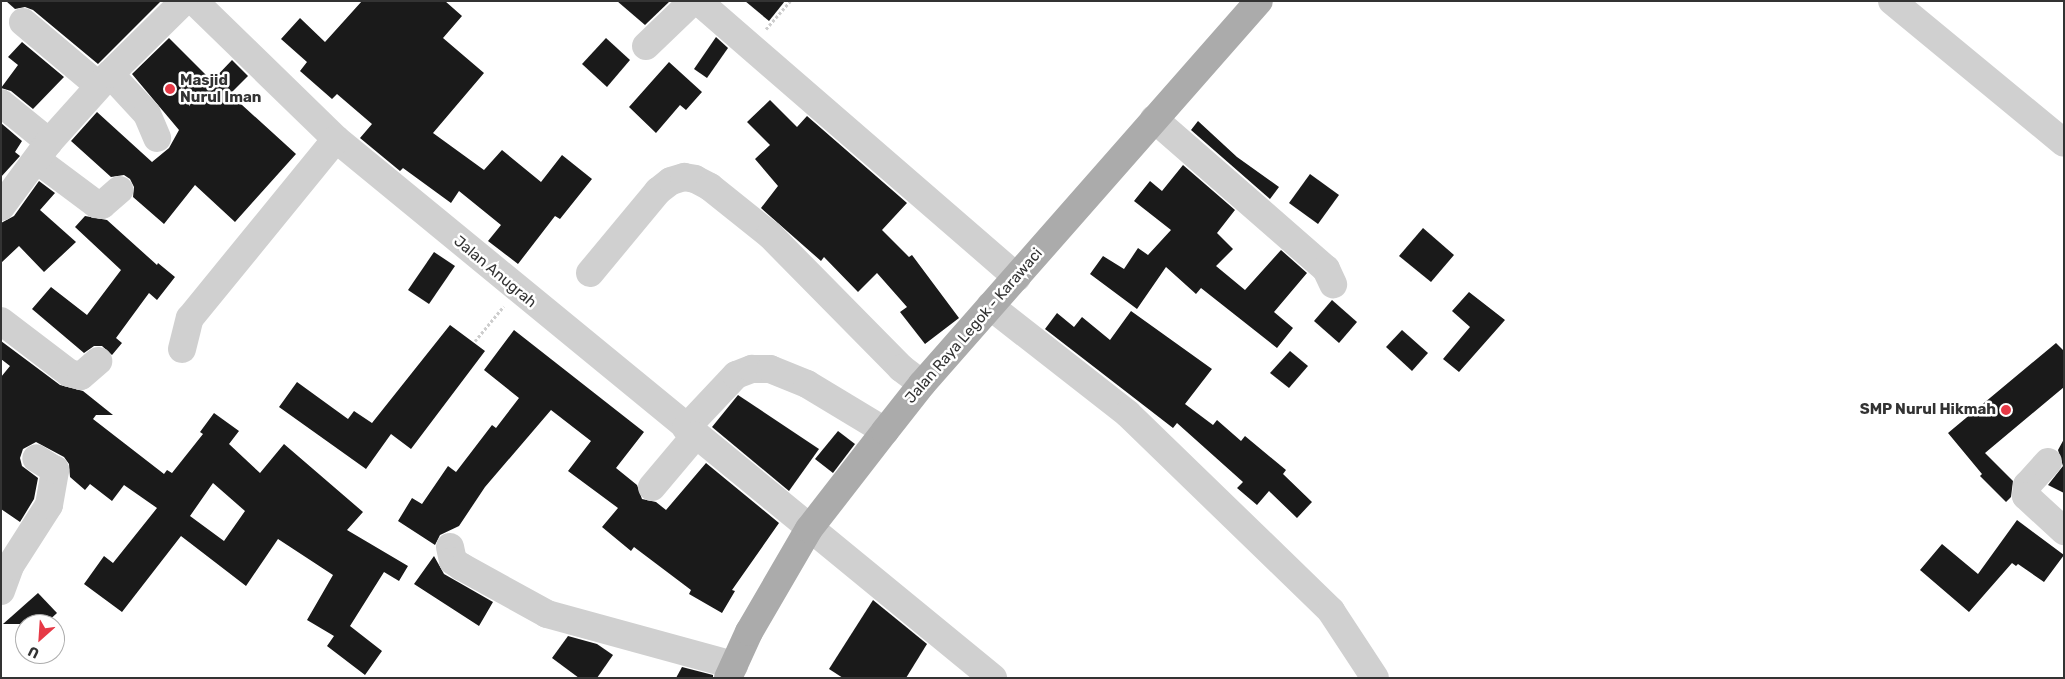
<!DOCTYPE html>
<html>
<head>
<meta charset="utf-8">
<style>
	body { margin:0 }
	#map { position:relative; width:2065px; height:679px; overflow:hidden; background:#fff; font-family:Rubik,sans-serif }
	div>[style] { position:absolute }
	.building>* { inset:0; background:#1a1a1a }
	.path>* { height:3px; margin-top:-1.5px; transform-origin:0; background:repeating-linear-gradient(90deg,#cdcdcd 0 2.5px,transparent 0 5px) }
	.minor>* { height:28px; margin:-14px; padding:0 14px; transform-origin:14px; border-radius:14px; background:#d0d0d0 }
	.major>* { height:28px; margin:-14px; padding:0 14px; transform-origin:14px; border-radius:14px; background:#ababab }
	.dots>* { width:14px; height:14px; translate:-50% -50%; box-sizing:border-box; border:2px solid #fff; border-radius:50% }
	span { translate:-50% -50%; white-space:nowrap; text-align:center; line-height:1.15; -webkit-text-stroke:5px #fff; paint-order:stroke }
	.poi-label { font-size:15px; color:#333; font-weight:700 }
	.left { translate:0 -50%; text-align:left }
	.right { translate:-100% -50%; text-align:right }
	.street-label { font-size:15px; color:#333 }
	.frame { position:absolute; inset:0; border:2px solid #333; pointer-events:none }
	.north { position:absolute; left:15px; top:614px; width:50px; height:50px; box-sizing:border-box; background:#fff; border:1px solid #adadad; border-radius:50%; rotate:206deg; font-size:14px; font-weight:700; line-height:20px; text-align:center; color:#333 }
	.north::after { content:''; display:block; margin:auto; width:18px; height:22px; background:#e63946; clip-path:polygon(50% 0,100% 100%,50% 72%,0 100%) }
</style>
</head>
<body>
<div id="map">
	<div class="building">
		<div style="clip-path:polygon(6px 1px,161px 1px,98px 64px,33px 10px,25px 7px,15px 9px)"></div>
		<div style="clip-path:polygon(362px 1px,445px 1px,462px 16px,443px 38px,484px 73px,433px 133px,484px 170px,502px 150px,541px 182px,562px 155px,592px 179px,560px 219px,555px 216px,518px 264px,488px 241px,501px 225px,459px 191px,451px 203px,403px 168px,400px 171px,360px 138px,372px 124px,337px 94px,332px 99px,300px 71px,307px 62px,281px 39px,300px 18px,325px 42px)"></div>
		<div style="clip-path:polygon(617px 1px,670px 1px,645px 25px)"></div>
		<div style="clip-path:polygon(745px 1px,785px 1px,769px 21px)"></div>
		<div style="clip-path:polygon(716px 37px,728px 48px,707px 78px,694px 69px)"></div>
		<div style="clip-path:polygon(169px 38px,212px 81px,232px 60px,248px 76px,230px 94px,296px 154px,235px 222px,195px 185px,164px 224px,133px 197px,134px 187px,130px 179px,124px 175px,111px 177px,71px 141px,97px 112px,152px 162px,169px 148px,179px 130px,132px 74px)"></div>
		<div style="clip-path:polygon(606px 38px,630px 60px,607px 87px,582px 64px)"></div>
		<div style="clip-path:polygon(22px 42px,64px 77px,33px 109px,11px 91px,1px 88px,18px 65px,8px 57px)"></div>
		<div style="clip-path:polygon(669px 62px,702px 92px,686px 110px,680px 105px,656px 133px,629px 107px)"></div>
		<div style="clip-path:polygon(770px 100px,797px 127px,807px 116px,907px 203px,882px 230px,909px 257px,912px 255px,959px 318px,925px 344px,900px 312px,907px 307px,877px 273px,858px 292px,824px 257px,821px 261px,761px 208px,778px 186px,755px 159px,770px 145px,747px 122px)"></div>
		<div style="clip-path:polygon(1198px 121px,1237px 157px,1279px 187px,1270px 199px,1191px 130px)"></div>
		<div style="clip-path:polygon(1px 123px,22px 141px,15px 152px,20px 156px,1px 177px)"></div>
		<div style="clip-path:polygon(1183px 165px,1235px 210px,1217px 233px,1233px 249px,1216px 266px,1245px 290px,1281px 250px,1307px 273px,1274px 312px,1293px 328px,1277px 348px,1201px 288px,1196px 294px,1166px 267px,1137px 309px,1090px 274px,1103px 256px,1124px 269px,1138px 248px,1148px 255px,1171px 230px,1134px 201px,1150px 181px,1162px 191px)"></div>
		<div style="clip-path:polygon(1310px 174px,1339px 195px,1318px 224px,1289px 203px)"></div>
		<div style="clip-path:polygon(39px 181px,55px 193px,40px 210px,76px 242px,44px 272px,19px 246px,1px 263px,1px 223px,14px 216px)"></div>
		<div style="clip-path:polygon(85px 216px,107px 220px,157px 265px,158px 263px,175px 277px,157px 300px,149px 293px,116px 338px,122px 343px,112px 355px,102px 346px,94px 346px,84px 353px,32px 309px,51px 287px,87px 315px,121px 270px,75px 227px)"></div>
		<div style="clip-path:polygon(1423px 228px,1454px 255px,1431px 282px,1399px 256px)"></div>
		<div style="clip-path:polygon(434px 252px,455px 266px,429px 304px,408px 290px)"></div>
		<div style="clip-path:polygon(1469px 292px,1505px 320px,1459px 372px,1443px 359px,1470px 327px,1452px 311px)"></div>
		<div style="clip-path:polygon(1332px 300px,1357px 322px,1339px 343px,1314px 321px)"></div>
		<div style="clip-path:polygon(1131px 311px,1212px 369px,1185px 404px,1213px 425px,1217px 420px,1241px 441px,1245px 436px,1286px 470px,1283px 474px,1312px 502px,1297px 518px,1269px 491px,1257px 505px,1237px 488px,1243px 482px,1177px 423px,1173px 428px,1045px 329px,1057px 313px,1074px 327px,1082px 317px,1110px 340px)"></div>
		<div style="clip-path:polygon(450px 325px,485px 351px,411px 449px,391px 434px,366px 469px,279px 407px,297px 382px,348px 419px,354px 411px,372px 423px)"></div>
		<div style="clip-path:polygon(514px 330px,644px 432px,616px 468px,637px 485px,642px 499px,656px 502px,666px 510px,706px 463px,779px 523px,732px 590px,735px 591px,722px 613px,689px 594px,691px 590px,634px 547px,631px 551px,602px 527px,618px 508px,568px 471px,591px 441px,551px 410px,485px 487px,459px 526px,440px 535px,435px 545px,398px 521px,412px 498px,422px 504px,448px 466px,456px 472px,492px 425px,496px 428px,519px 398px,484px 370px)"></div>
		<div style="clip-path:polygon(1402px 330px,1428px 353px,1412px 371px,1386px 347px)"></div>
		<div style="clip-path:polygon(evenodd,1px 341px,60px 385px,83px 391px,113px 415px,96px 415px,93px 419px,164px 474px,167px 470px,172px 473px,203px 434px,200px 432px,214px 413px,239px 431px,229px 444px,260px 473px,284px 444px,363px 512px,347px 530px,408px 566px,399px 581px,384px 572px,350px 626px,382px 651px,365px 675px,327px 646px,334px 636px,307px 620px,333px 575px,278px 539px,246px 586px,181px 536px,122px 612px,84px 584px,104px 556px,113px 563px,157px 508px,124px 485px,112px 501px,90px 484px,85px 490px,70px 477px,69px 464px,64px 457px,36px 442px,23px 449px,20px 458px,22px 466px,38px 478px,34px 499px,20px 522px,1px 509px,1px 377px,10px 366px,1px 359px,1px 341px,213px 483px,245px 511px,224px 541px,190px 516px,213px 483px)"></div>
		<div style="clip-path:polygon(2056px 343px,2064px 351px,2064px 387px,1985px 453px,2013px 481px,2011px 497px,2006px 502px,1980px 476px,1982px 474px,1948px 433px)"></div>
		<div style="clip-path:polygon(1290px 351px,1308px 366px,1289px 388px,1270px 373px)"></div>
		<div style="clip-path:polygon(738px 395px,819px 449px,789px 491px,712px 427px)"></div>
		<div style="clip-path:polygon(838px 431px,855px 444px,833px 473px,815px 459px)"></div>
		<div style="clip-path:polygon(2064px 439px,2064px 493px,2048px 485px,2063px 466px,2058px 450px)"></div>
		<div style="clip-path:polygon(2017px 520px,2064px 555px,2044px 582px,2018px 564px,2016px 566px,2012px 563px,1969px 612px,1920px 570px,1942px 544px,1978px 574px)"></div>
		<div style="clip-path:polygon(434px 556px,444px 574px,493px 602px,479px 626px,414px 584px)"></div>
		<div style="clip-path:polygon(38px 593px,57px 613px,45px 624px,3px 624px)"></div>
		<div style="clip-path:polygon(873px 600px,927px 644px,906px 678px,843px 678px,829px 669px)"></div>
		<div style="clip-path:polygon(568px 636px,597px 644px,613px 655px,597px 678px,579px 678px,552px 658px)"></div>
		<div style="clip-path:polygon(682px 667px,713px 675px,713px 678px,676px 678px)"></div>
	</div>
	<div class="path">
		<div style="left:766px;top:29px;width:37px;rotate:-49deg"></div>
		<div style="left:475px;top:341px;width:45px;rotate:-50.4deg"></div>
	</div>
	<div class="minor">
		<div style="left:194px;top:1px;width:198px;rotate:44.2deg"></div>
		<div style="left:336px;top:139px;width:850px;rotate:39.37deg"></div>
		<div style="left:698px;top:1px;width:422px;rotate:40.9deg"></div>
		<div style="left:1892px;top:1px;width:223px;rotate:39.5deg"></div>
		<div style="left:23px;top:22px;width:99px;rotate:40.1deg"></div>
		<div style="left:646px;top:46px;width:65px;rotate:-43.8deg"></div>
		<div style="left:110px;top:74px;width:54px;rotate:47.2deg"></div>
		<div style="left:147px;top:114px;width:26px;rotate:67deg"></div>
		<div style="left:1px;top:103px;width:62px;rotate:39.1deg"></div>
		<div style="left:1154px;top:119px;width:228px;rotate:41.1deg"></div>
		<div style="left:1326px;top:269px;width:17px;rotate:65deg"></div>
		<div style="left:37px;top:160px;width:74px;rotate:36.7deg"></div>
		<div style="left:96px;top:204px;width:6px;rotate:9deg"></div>
		<div style="left:102px;top:205px;width:23px;rotate:-41deg"></div>
		<div style="left:1px;top:207px;width:81px;rotate:-53.6deg"></div>
		<div style="left:49px;top:142px;width:91px;rotate:-48.1deg"></div>
		<div style="left:110px;top:74px;width:104px;rotate:-44.6deg"></div>
		<div style="left:590px;top:273px;width:107px;rotate:-50.3deg"></div>
		<div style="left:658px;top:191px;width:16px;rotate:-38deg"></div>
		<div style="left:671px;top:181px;width:14px;rotate:-17deg"></div>
		<div style="left:684px;top:177px;width:11px;rotate:10deg"></div>
		<div style="left:695px;top:179px;width:17px;rotate:28deg"></div>
		<div style="left:710px;top:187px;width:77px;rotate:38.7deg"></div>
		<div style="left:770px;top:235px;width:187px;rotate:45.4deg"></div>
		<div style="left:901px;top:368px;width:26px;rotate:37deg"></div>
		<div style="left:990px;top:306px;width:175px;rotate:38deg"></div>
		<div style="left:1128px;top:414px;width:283px;rotate:44.1deg"></div>
		<div style="left:1331px;top:611px;width:80px;rotate:56.7deg"></div>
		<div style="left:1px;top:321px;width:86px;rotate:37.4deg"></div>
		<div style="left:69px;top:373px;width:12px;rotate:14deg"></div>
		<div style="left:81px;top:376px;width:23px;rotate:-41deg"></div>
		<div style="left:182px;top:349px;width:32px;rotate:-76deg"></div>
		<div style="left:190px;top:318px;width:231px;rotate:-50.8deg"></div>
		<div style="left:686px;top:428px;width:73px;rotate:-46.7deg"></div>
		<div style="left:736px;top:375px;width:17px;rotate:-21deg"></div>
		<div style="left:752px;top:369px;width:18px"></div>
		<div style="left:770px;top:369px;width:40px;rotate:22deg"></div>
		<div style="left:807px;top:384px;width:91px;rotate:31.1deg"></div>
		<div style="left:2048px;top:462px;width:31px;rotate:132deg"></div>
		<div style="left:2027px;top:485px;width:11px;rotate:95deg"></div>
		<div style="left:2026px;top:496px;width:52px;rotate:42.6deg"></div>
		<div style="left:652px;top:487px;width:67px;rotate:-49.9deg"></div>
		<div style="left:450px;top:547px;width:14px;rotate:78deg"></div>
		<div style="left:453px;top:561px;width:11px;rotate:34deg"></div>
		<div style="left:462px;top:567px;width:97px;rotate:28.9deg"></div>
		<div style="left:547px;top:614px;width:194px;rotate:15.3deg"></div>
		<div style="left:1px;top:591px;width:27px;rotate:-70deg"></div>
		<div style="left:10px;top:566px;width:72px;rotate:-57.4deg"></div>
		<div style="left:49px;top:505px;width:36px;rotate:-80deg"></div>
		<div style="left:55px;top:470px;width:22px;rotate:-148deg"></div>
	</div>
	<div class="major">
		<div style="left:728px;top:678px;width:51px;rotate:-65.5deg"></div>
		<div style="left:749px;top:632px;width:119px;rotate:-59.8deg"></div>
		<div style="left:809px;top:529px;width:124px;rotate:-52.2deg"></div>
		<div style="left:885px;top:431px;width:60px;rotate:-51.8deg"></div>
		<div style="left:922px;top:384px;width:510px;rotate:-48.66deg"></div>
	</div>
	<div class="dots">
		<div style="left:170px;top:89px;background:#e63946"></div>
		<div style="left:2006px;top:410px;background:#e63946"></div>
	</div>
	<div class="poi-label">
		<span class="left" style="left:180px;top:89px">Masjid<br>Nurul Iman</span>
		<span class="right" style="left:1996px;top:410px">SMP Nurul Hikmah</span>
	</div>
	<div class="street-label">
		<span style="left:495px;top:272px;rotate:40deg">Jalan Anugrah</span>
		<span style="left:974px;top:326px;rotate:-49deg">Jalan Raya Legok - Karawaci</span>
	</div>
	<div class="frame"></div>
	<div class="north">U</div>
</div>
</body>
</html>
